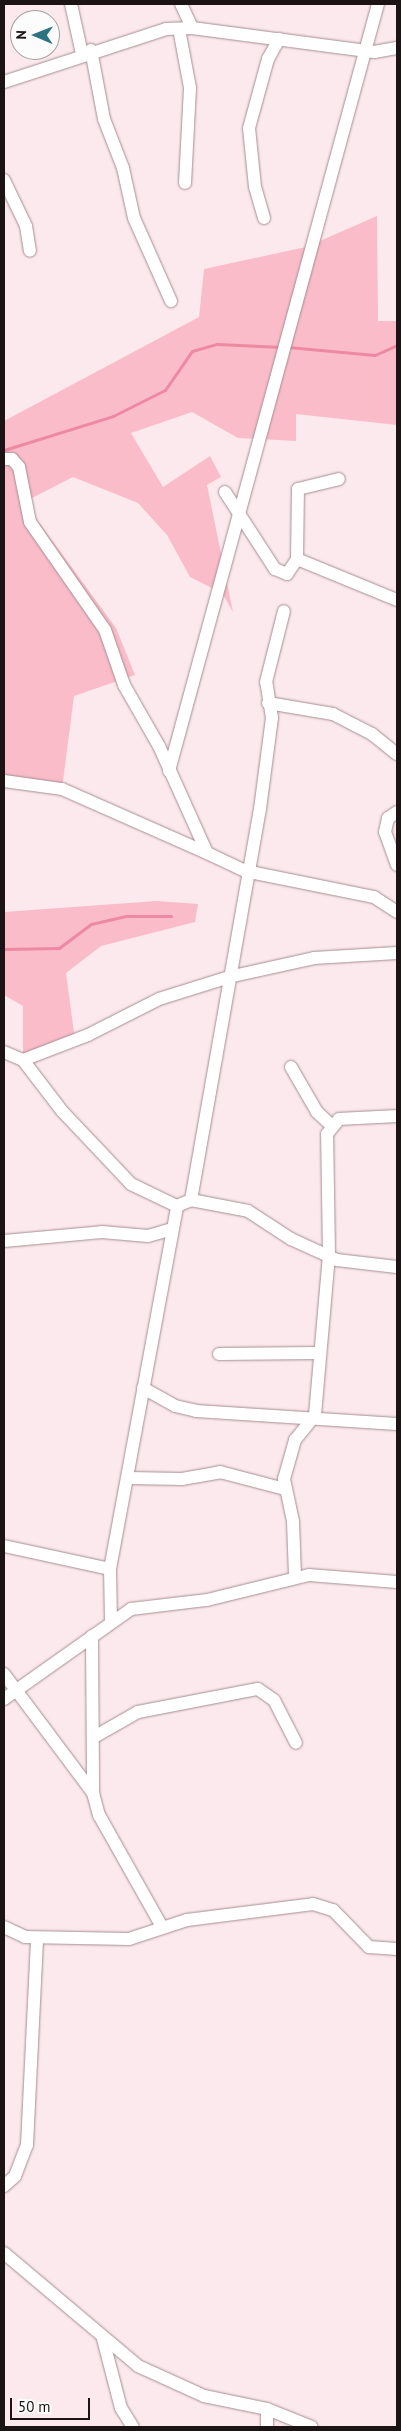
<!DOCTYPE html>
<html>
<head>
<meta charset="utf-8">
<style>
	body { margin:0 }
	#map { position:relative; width:401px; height:2431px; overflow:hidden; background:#fce9ed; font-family:"PT Sans",sans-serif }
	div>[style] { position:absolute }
	.green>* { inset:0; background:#fbbcc9 }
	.stream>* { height:3px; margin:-1.5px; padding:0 1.5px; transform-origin:1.5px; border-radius:1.5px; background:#ed89a1 }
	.roads { filter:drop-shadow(0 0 1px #a48e92) drop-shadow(0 0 1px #a48e92) }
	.minor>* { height:12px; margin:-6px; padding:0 6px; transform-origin:6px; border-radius:6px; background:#fff }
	span { translate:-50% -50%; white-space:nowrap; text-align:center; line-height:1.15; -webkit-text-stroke:5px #fcfcfc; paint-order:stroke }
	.frame { position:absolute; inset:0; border:5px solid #1b1314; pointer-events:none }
	.north { position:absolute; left:10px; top:10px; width:50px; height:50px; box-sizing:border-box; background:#fcfcfc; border:1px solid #a29f9f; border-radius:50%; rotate:271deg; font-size:14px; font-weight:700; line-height:20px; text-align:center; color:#1b1314 }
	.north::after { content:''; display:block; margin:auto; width:18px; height:22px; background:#2d7281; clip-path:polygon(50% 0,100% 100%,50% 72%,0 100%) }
	.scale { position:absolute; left:10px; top:2398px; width:80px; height:22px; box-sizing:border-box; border:2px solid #1b1314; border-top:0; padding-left:6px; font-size:15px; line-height:18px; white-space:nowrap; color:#1b1314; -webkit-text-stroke:4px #fcfcfc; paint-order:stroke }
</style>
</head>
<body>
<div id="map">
	<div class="green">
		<div style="clip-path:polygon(377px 216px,378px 321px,397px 321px,397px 425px,296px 414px,296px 441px,238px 438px,192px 412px,131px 433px,163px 487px,210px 456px,221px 477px,207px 485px,233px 612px,222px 593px,190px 577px,167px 535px,138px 503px,73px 477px,24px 502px,116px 628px,135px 675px,74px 696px,62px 789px,4px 787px,4px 421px,199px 317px,204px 269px,306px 247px)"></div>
		<div style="clip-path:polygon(157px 901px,198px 904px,195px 922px,101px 946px,66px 973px,75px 1040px,23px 1060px,23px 1006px,4px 995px,4px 912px)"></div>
	</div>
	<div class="stream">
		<div style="left:288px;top:347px;width:87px;rotate:5.3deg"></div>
		<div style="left:375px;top:355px;width:24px;rotate:-24deg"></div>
		<div style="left:4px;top:450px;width:114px;rotate:-17.3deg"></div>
		<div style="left:113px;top:416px;width:58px;rotate:-26.6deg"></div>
		<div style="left:165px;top:390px;width:47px;rotate:-55.3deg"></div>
		<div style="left:192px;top:351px;width:26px;rotate:-16deg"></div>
		<div style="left:217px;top:344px;width:65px;rotate:2.6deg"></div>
		<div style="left:4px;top:949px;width:55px;rotate:-1deg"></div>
		<div style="left:59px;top:948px;width:40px;rotate:-37deg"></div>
		<div style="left:91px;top:924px;width:37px;rotate:-13deg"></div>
		<div style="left:127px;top:916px;width:44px"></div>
	</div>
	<div class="roads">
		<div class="minor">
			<div style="left:71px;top:4px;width:51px;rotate:77.6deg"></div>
			<div style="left:181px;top:4px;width:26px;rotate:65deg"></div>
			<div style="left:179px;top:29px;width:60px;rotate:79.4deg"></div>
			<div style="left:190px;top:88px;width:95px;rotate:93deg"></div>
			<div style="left:91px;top:50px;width:70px;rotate:79.3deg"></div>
			<div style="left:104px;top:119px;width:53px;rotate:68.8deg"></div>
			<div style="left:123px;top:168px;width:51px;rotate:77.6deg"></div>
			<div style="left:134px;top:218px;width:91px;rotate:66deg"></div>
			<div style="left:4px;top:82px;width:170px;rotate:-18.1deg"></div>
			<div style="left:166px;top:29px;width:26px;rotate:-2deg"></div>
			<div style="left:192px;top:28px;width:184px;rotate:7.5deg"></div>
			<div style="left:374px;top:52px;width:23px;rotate:-10deg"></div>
			<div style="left:4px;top:180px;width:51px;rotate:64.4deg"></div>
			<div style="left:26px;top:226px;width:25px;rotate:81deg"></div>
			<div style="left:264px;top:218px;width:32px;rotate:-106deg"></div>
			<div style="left:255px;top:187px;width:59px;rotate:-95.8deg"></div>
			<div style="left:249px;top:128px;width:72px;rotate:-74.6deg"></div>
			<div style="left:268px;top:59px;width:23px;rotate:-61deg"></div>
			<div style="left:4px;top:459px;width:8px"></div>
			<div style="left:12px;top:459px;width:11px;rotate:49deg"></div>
			<div style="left:19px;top:467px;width:56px;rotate:78.7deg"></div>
			<div style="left:30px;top:522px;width:131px;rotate:55.2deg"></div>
			<div style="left:105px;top:630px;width:58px;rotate:70.9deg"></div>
			<div style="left:124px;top:685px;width:70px;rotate:60.2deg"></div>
			<div style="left:159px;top:746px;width:117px;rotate:65.8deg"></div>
			<div style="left:207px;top:853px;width:42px;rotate:25.3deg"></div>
			<div style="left:245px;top:871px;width:132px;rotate:11.4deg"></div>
			<div style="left:374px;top:897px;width:27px;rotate:33deg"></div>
			<div style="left:225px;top:492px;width:92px;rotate:57deg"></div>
			<div style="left:275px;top:569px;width:13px;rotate:23deg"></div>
			<div style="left:287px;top:574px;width:18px;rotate:-56deg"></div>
			<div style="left:297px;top:559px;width:70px;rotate:-89.2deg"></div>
			<div style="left:298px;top:489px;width:42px;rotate:-13.7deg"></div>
			<div style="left:297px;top:559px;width:108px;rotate:22.3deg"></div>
			<div style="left:268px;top:703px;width:66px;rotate:9.6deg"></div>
			<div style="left:333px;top:714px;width:44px;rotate:27.1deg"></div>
			<div style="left:372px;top:734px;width:32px;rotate:39deg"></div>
			<div style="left:169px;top:771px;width:795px;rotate:-74.76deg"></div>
			<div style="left:4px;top:781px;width:59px;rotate:7.9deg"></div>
			<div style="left:62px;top:789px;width:156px;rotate:23.8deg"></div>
			<div style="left:397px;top:812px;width:11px;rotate:146deg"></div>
			<div style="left:388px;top:818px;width:14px;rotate:102deg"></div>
			<div style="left:385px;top:832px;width:35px;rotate:70deg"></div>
			<div style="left:4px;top:1052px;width:21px;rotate:23deg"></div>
			<div style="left:23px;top:1060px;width:64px;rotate:52.6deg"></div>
			<div style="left:62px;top:1111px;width:100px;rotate:46.6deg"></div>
			<div style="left:131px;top:1184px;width:51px;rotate:25.6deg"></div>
			<div style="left:177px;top:1206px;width:15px;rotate:-23deg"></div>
			<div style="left:191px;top:1200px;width:58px;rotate:10.9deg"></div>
			<div style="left:248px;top:1211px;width:51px;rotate:33.1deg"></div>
			<div style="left:291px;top:1239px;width:51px;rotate:24.5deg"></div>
			<div style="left:337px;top:1260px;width:60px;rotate:6.7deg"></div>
			<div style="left:23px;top:1060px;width:70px;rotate:-21deg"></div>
			<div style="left:88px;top:1035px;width:80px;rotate:-26.9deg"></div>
			<div style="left:159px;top:999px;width:77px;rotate:-17.3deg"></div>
			<div style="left:233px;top:976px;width:83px;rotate:-12.5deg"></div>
			<div style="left:314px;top:958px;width:83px;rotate:-3.4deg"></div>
			<div style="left:291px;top:1067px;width:52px;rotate:60deg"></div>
			<div style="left:317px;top:1112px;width:19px;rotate:43deg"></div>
			<div style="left:191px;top:1200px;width:397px;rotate:-80deg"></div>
			<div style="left:260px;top:809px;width:92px;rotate:-82.5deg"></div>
			<div style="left:272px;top:718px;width:36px;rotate:-99deg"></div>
			<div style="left:266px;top:682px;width:73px;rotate:-75.8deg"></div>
			<div style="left:4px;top:1241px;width:98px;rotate:-5.2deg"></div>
			<div style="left:102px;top:1232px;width:46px;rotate:5deg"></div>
			<div style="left:148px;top:1236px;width:25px;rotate:-16deg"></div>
			<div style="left:219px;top:1354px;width:98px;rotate:-0.6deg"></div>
			<div style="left:143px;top:1388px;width:37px;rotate:29deg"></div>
			<div style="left:175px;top:1406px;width:22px;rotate:13deg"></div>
			<div style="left:196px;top:1411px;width:201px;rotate:3.7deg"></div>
			<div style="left:129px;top:1478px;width:53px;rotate:1.1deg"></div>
			<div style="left:182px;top:1479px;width:39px;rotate:-10deg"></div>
			<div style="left:220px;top:1472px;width:67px;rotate:14.7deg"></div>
			<div style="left:4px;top:1546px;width:108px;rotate:12.2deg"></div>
			<div style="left:295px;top:1576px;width:55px;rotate:-92.1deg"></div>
			<div style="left:293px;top:1521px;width:43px;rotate:-102.1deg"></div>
			<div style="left:284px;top:1479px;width:41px;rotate:-74.2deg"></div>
			<div style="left:295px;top:1440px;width:32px;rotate:-51deg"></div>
			<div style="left:315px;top:1415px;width:161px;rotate:-85deg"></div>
			<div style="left:329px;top:1255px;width:121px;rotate:-90.9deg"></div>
			<div style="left:327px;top:1134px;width:19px;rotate:-51deg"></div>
			<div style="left:339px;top:1119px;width:58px;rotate:-3deg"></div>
			<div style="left:111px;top:1621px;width:52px;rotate:-91.1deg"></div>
			<div style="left:110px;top:1569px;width:369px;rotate:-79.5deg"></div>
			<div style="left:92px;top:1636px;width:157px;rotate:89.6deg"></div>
			<div style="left:93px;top:1793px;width:23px;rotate:75deg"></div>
			<div style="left:99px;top:1815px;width:129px;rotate:60.6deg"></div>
			<div style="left:4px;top:1674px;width:149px;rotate:53.2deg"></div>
			<div style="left:4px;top:1699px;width:156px;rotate:-35.3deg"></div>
			<div style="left:131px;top:1609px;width:77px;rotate:-6.8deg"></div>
			<div style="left:207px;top:1600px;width:105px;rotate:-13.8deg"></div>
			<div style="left:309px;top:1575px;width:88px;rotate:4.5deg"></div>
			<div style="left:94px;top:1737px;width:51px;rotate:-29.6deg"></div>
			<div style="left:138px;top:1712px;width:122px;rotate:-10.9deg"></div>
			<div style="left:258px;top:1689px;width:19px;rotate:35deg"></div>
			<div style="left:274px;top:1700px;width:48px;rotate:62.9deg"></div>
			<div style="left:4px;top:1927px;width:23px;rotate:25deg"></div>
			<div style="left:25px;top:1937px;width:104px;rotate:1.1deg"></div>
			<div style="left:129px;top:1939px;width:61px;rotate:-18.1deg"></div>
			<div style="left:187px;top:1920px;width:127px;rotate:-7.2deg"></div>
			<div style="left:313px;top:1904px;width:21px;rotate:17deg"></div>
			<div style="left:333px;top:1910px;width:52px;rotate:45.8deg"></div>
			<div style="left:369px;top:1947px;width:28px;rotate:4deg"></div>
			<div style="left:4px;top:2186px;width:15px;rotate:-42deg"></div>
			<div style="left:15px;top:2176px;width:33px;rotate:-69deg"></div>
			<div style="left:27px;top:2145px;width:207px;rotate:-87.2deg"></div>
			<div style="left:4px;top:2253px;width:175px;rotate:40.1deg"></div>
			<div style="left:138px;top:2366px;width:72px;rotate:24.4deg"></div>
			<div style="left:204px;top:2396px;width:64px;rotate:11.7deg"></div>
			<div style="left:267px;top:2409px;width:48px;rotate:21.8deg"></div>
			<div style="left:103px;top:2339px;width:71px;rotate:75.4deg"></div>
			<div style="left:121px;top:2408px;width:22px;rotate:58deg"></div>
			<div style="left:267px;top:2409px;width:18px;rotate:90deg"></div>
		</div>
	</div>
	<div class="frame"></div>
	<div class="north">N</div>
	<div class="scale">50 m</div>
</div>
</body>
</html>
